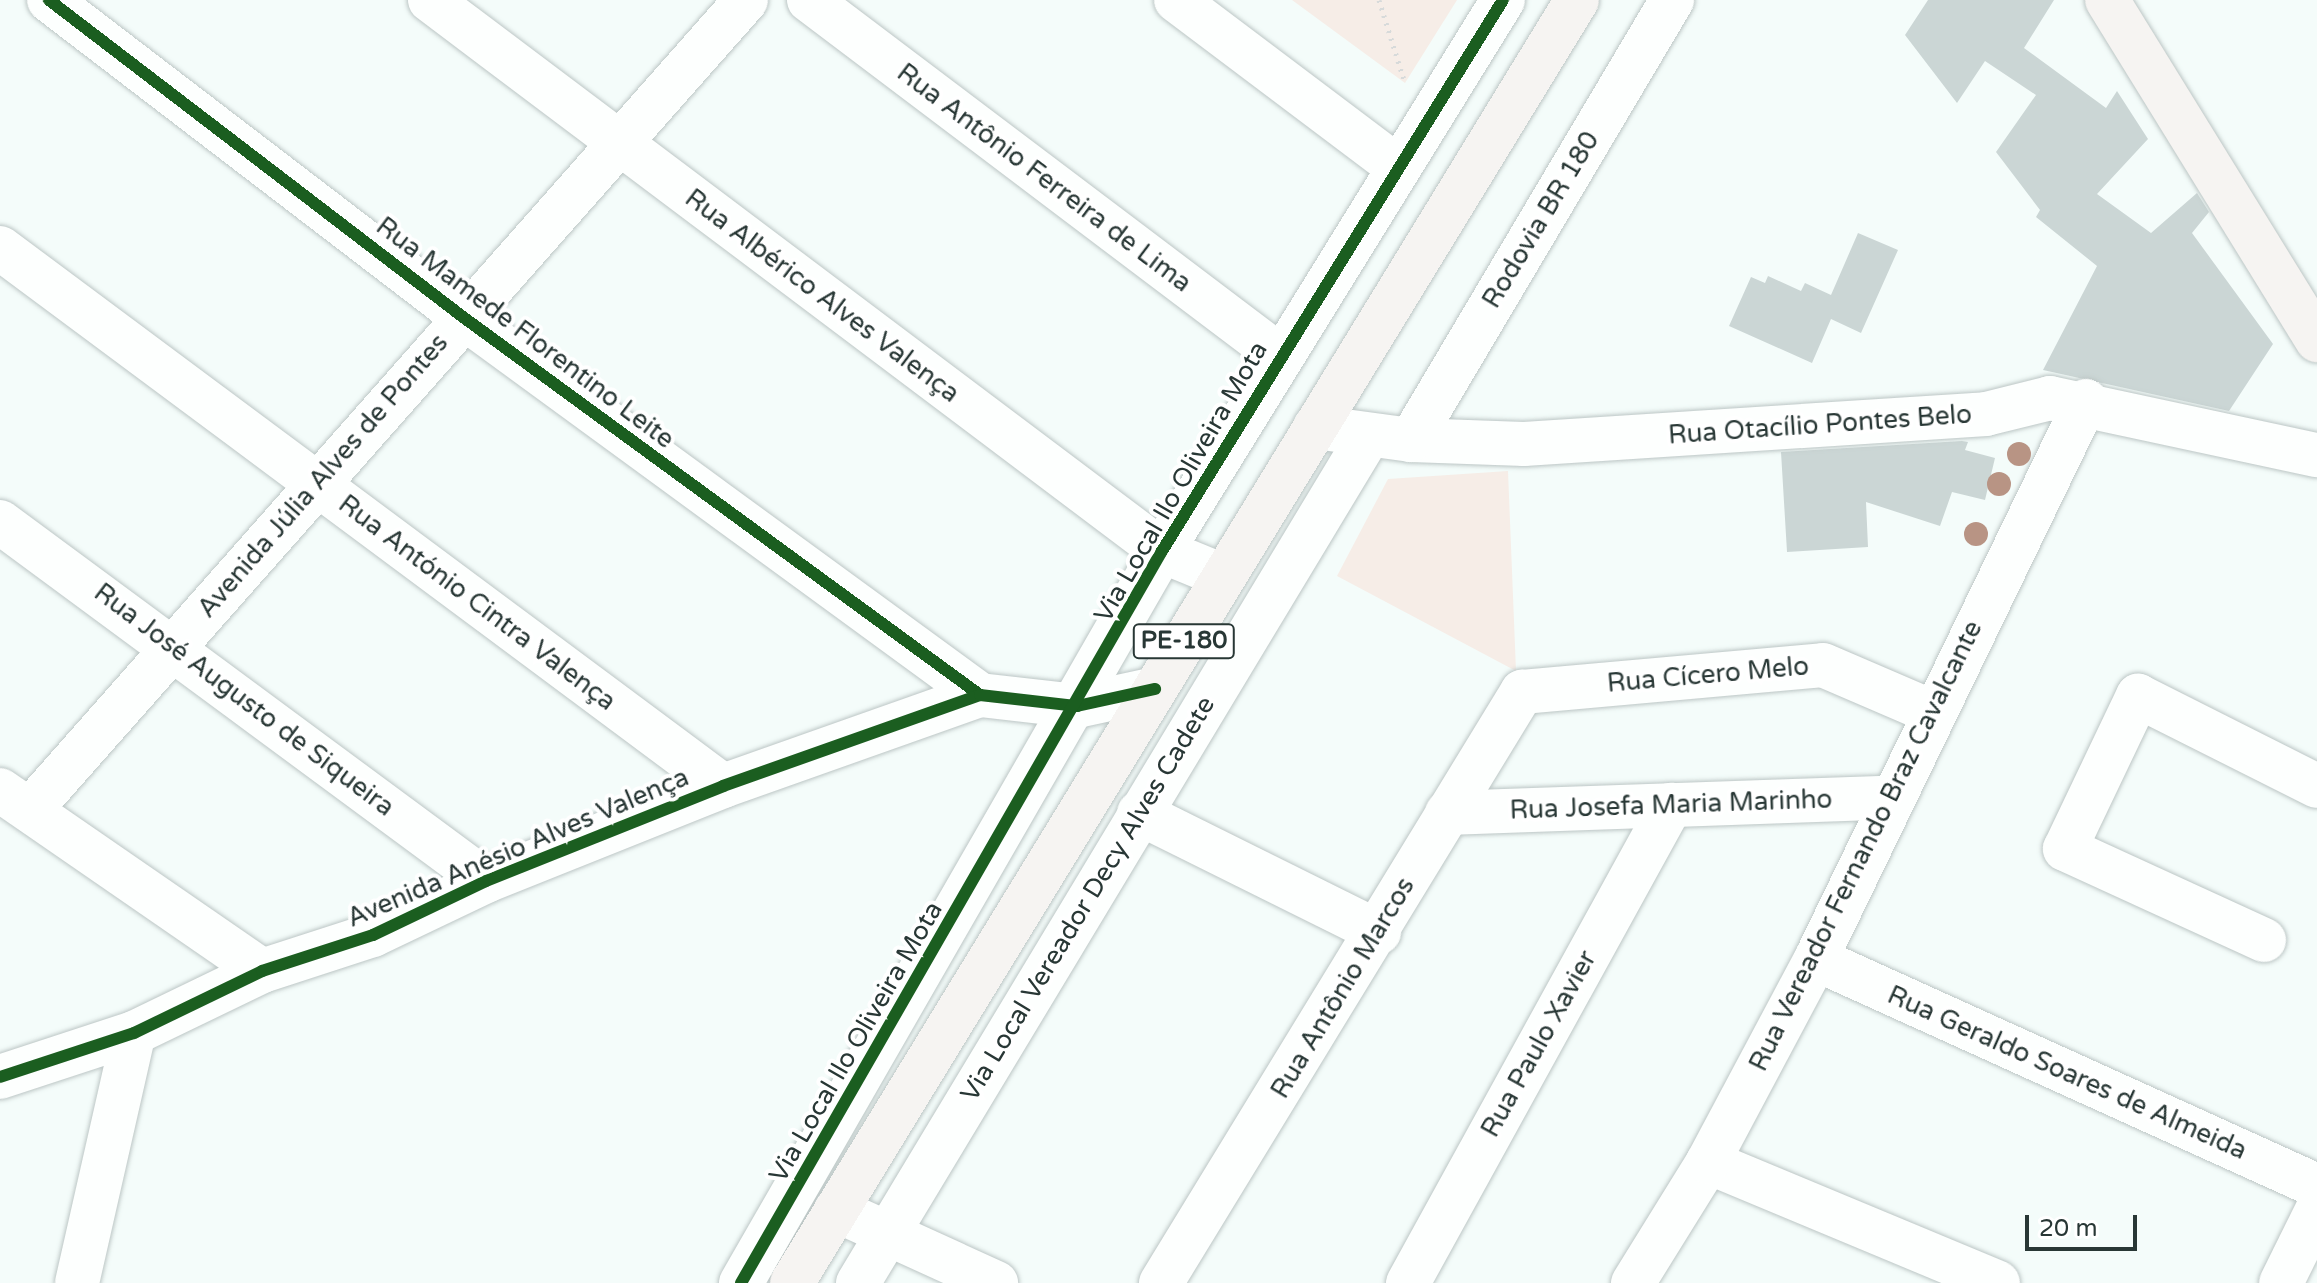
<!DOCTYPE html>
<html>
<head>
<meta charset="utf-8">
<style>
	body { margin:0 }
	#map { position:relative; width:2317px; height:1283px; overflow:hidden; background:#f4fcfa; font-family:"Varela Round",sans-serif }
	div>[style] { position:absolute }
	.green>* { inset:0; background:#f6ede7 }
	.building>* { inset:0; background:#cbd6d5 }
	.path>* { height:5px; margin-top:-2.5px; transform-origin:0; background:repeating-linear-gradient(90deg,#d7dada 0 2px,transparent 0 8px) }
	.roads { filter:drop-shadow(0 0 2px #bcc6c5) drop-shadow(0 0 2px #bcc6c5) }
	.minor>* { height:44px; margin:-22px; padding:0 22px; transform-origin:22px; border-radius:22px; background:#fdfffe }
	.major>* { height:44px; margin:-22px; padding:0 22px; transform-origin:22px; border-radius:22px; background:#f6f4f2 }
	.cycleway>* { height:12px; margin:-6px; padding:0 6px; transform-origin:6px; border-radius:6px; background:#1b5e20 }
	.trees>* { width:24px; height:24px; margin:-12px; border-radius:50%; background:#b89484 }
	span { translate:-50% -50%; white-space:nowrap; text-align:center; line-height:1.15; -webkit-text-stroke:8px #fff; paint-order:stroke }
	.shield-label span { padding:2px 6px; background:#fff; border:2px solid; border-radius:6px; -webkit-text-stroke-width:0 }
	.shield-label { font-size:24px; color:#283735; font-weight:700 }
	.street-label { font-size:26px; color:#283735 }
	.scale { position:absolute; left:2025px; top:1215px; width:112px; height:36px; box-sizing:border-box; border:4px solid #283735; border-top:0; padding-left:10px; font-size:24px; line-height:28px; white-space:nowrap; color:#283735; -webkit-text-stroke:6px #fff; paint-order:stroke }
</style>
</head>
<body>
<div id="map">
	<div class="green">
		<div style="clip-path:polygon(1292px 0,1457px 0,1405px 83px)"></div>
		<div style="clip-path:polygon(1508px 471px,1516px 671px,1337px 576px,1388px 479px)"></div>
	</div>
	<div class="building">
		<div style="clip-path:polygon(1928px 0,2054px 0,2024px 48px,2106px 108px,2117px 91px,2148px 139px,2097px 194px,2151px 233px,2197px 193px,2209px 212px,2192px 233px,2273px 344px,2229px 411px,2043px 370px,2097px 266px,2036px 217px,2040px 210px,1996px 152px,2036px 95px,1985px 61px,1957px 103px,1905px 35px)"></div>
		<div style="clip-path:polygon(1858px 233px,1898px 250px,1861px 333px,1831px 319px,1812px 363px,1729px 326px,1751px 277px,1765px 283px,1768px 276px,1801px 291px,1805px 283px,1831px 295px)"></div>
		<div style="clip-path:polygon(1962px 441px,1968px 442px,1965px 450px,1995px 458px,1985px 500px,1952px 492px,1940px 526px,1866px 502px,1868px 547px,1787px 552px,1781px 452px)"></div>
	</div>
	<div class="path">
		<div style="left:1379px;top:0;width:87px;rotate:72.6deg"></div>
	</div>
	<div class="roads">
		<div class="minor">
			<div style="left:49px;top:0;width:521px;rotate:37.44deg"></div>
			<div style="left:463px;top:317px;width:640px;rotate:36.17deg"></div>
			<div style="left:430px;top:0;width:916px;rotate:36.97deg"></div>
			<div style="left:1162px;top:551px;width:66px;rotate:22.3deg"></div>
			<div style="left:809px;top:0;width:590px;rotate:37.08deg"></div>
			<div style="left:1176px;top:0;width:278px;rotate:37deg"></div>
			<div style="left:0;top:248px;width:901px;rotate:36.65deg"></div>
			<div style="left:1315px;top:427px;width:97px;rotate:7.7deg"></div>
			<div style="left:1411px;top:440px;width:113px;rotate:2deg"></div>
			<div style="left:1524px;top:444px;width:463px;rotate:-3.7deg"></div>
			<div style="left:1986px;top:414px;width:66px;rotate:-14deg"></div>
			<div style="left:2050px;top:398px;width:273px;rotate:12.1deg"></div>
			<div style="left:1411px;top:440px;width:512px;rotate:-59.32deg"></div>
			<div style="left:0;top:522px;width:604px;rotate:36.45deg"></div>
			<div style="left:0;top:790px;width:318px;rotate:34.6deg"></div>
			<div style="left:30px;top:810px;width:1081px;rotate:-48.52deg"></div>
			<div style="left:1139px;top:813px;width:268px;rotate:26.4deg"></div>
			<div style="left:1447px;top:813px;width:447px;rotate:-2deg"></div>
			<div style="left:2264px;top:940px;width:219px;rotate:-155.4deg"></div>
			<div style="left:2065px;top:849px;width:170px;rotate:-64.5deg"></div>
			<div style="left:2138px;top:696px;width:200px;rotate:26.7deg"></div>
			<div style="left:1816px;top:959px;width:550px;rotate:24.37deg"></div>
			<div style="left:0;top:1077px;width:141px;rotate:-18.2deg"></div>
			<div style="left:134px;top:1033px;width:142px;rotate:-25.8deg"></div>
			<div style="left:262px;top:971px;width:117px;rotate:-18deg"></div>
			<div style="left:373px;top:935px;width:125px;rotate:-25.5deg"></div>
			<div style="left:486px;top:881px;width:255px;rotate:-21.8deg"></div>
			<div style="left:723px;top:786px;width:273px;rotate:-19.5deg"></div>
			<div style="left:980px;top:695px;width:98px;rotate:6.5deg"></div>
			<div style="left:1077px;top:706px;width:80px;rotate:-12.3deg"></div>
			<div style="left:1708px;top:1162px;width:314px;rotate:22.6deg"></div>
			<div style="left:836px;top:1210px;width:176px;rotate:24.5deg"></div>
			<div style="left:77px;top:1283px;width:256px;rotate:-77.2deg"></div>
			<div style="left:741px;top:1283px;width:844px;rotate:-60.1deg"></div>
			<div style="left:1162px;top:551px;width:648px;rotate:-58.25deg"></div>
			<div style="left:858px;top:1283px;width:990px;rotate:-58.93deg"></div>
			<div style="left:1161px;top:1283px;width:693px;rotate:-58.58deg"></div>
			<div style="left:1522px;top:692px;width:302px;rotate:-5.1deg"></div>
			<div style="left:1823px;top:665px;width:119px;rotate:23.3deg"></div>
			<div style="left:1408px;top:1283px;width:546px;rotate:-61.18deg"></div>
			<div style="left:1633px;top:1283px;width:142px;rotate:-58.2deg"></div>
			<div style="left:1708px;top:1162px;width:230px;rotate:-62deg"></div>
			<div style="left:1816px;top:959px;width:620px;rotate:-64.18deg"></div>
			<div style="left:2281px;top:1283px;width:81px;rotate:-63.7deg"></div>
		</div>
		<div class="major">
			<div style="left:2107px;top:0;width:400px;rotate:58.3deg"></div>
			<div style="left:792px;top:1283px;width:1504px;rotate:-58.54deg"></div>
		</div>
	</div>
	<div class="cycleway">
		<div style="left:49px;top:0;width:521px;rotate:37.44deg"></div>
		<div style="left:463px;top:317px;width:640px;rotate:36.17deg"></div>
		<div style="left:0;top:1077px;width:141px;rotate:-18.2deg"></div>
		<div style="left:134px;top:1033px;width:142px;rotate:-25.8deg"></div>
		<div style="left:262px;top:971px;width:117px;rotate:-18deg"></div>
		<div style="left:373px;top:935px;width:125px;rotate:-25.5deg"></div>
		<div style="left:486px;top:881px;width:255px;rotate:-21.8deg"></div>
		<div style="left:723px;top:786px;width:273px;rotate:-19.5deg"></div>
		<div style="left:980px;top:695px;width:98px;rotate:6.5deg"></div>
		<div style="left:1077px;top:706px;width:80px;rotate:-12.3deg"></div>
		<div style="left:741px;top:1283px;width:844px;rotate:-60.1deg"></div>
		<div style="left:1162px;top:551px;width:648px;rotate:-58.25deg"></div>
	</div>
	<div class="trees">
		<div style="left:2019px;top:454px"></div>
		<div style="left:1999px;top:484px"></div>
		<div style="left:1976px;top:534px"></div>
	</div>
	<div class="shield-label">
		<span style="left:1184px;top:641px">PE-180</span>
	</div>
	<div class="street-label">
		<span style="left:1044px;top:178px;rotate:37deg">Rua Antônio Ferreira de Lima</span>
		<span style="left:1541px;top:220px;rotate:-59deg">Rodovia BR 180</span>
		<span style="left:822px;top:296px;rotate:37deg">Rua Albérico Alves Valença</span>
		<span style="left:525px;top:333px;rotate:37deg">Rua Mamede Florentino Leite</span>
		<span style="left:1820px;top:425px;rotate:-4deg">Rua Otacílio Pontes Belo</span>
		<span style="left:323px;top:476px;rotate:-49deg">Avenida Júlia Alves de Pontes</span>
		<span style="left:1181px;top:482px;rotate:-60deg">Via Local Ilo Oliveira Mota</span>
		<span style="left:477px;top:603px;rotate:37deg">Rua António Cintra Valença</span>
		<span style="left:1708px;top:675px;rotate:-5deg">Rua Cícero Melo</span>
		<span style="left:244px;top:700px;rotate:37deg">Rua José Augusto de Siqueira</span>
		<span style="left:1671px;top:805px;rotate:-2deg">Rua Josefa Maria Marinho</span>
		<span style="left:1866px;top:846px;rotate:-64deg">Rua Vereador Fernando Braz Cavalcante</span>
		<span style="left:518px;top:848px;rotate:-23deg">Avenida Anésio Alves Valença</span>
		<span style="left:1088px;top:899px;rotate:-59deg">Via Local Vereador Decy Alves Cadete</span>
		<span style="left:1343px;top:988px;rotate:-59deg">Rua Antônio Marcos</span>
		<span style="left:856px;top:1042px;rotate:-60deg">Via Local Ilo Oliveira Mota</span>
		<span style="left:1539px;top:1044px;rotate:-61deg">Rua Paulo Xavier</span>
		<span style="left:2067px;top:1073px;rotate:24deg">Rua Geraldo Soares de Almeida</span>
	</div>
	<div class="scale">20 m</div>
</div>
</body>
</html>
